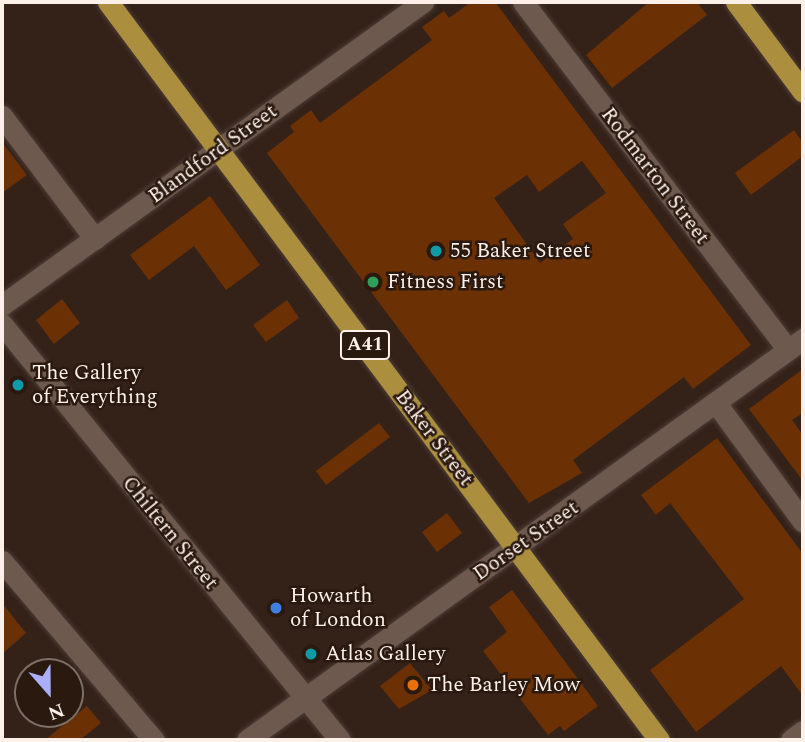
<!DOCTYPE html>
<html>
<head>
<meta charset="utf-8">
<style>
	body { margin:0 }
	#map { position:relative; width:805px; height:742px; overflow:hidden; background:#342219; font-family:Spectral,serif }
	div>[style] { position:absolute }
	.building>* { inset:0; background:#6c3005 }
	.roads { filter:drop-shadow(0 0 2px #4c3d36) drop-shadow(0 0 2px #4c3d36) }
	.minor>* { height:21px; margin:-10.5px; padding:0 10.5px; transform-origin:10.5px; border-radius:10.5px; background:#6e594e }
	.major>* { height:21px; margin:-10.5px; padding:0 10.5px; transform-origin:10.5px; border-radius:10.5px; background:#ac8e3f }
	.dots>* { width:19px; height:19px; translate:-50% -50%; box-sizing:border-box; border:4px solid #2a190f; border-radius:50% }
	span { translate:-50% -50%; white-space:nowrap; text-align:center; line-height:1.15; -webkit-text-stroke:5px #2a190f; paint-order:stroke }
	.shield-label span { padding:2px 5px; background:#2a190f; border:2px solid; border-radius:5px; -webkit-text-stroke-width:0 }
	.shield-label { font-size:19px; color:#fcf0e9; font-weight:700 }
	.street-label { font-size:21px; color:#fcf0e9 }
	.poi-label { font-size:21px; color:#fcf0e9 }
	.left { translate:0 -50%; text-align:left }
	.frame { position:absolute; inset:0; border:4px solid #fcf0e9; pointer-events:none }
	.north { position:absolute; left:14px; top:658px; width:70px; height:70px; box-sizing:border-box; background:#2a190f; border:2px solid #7e6f66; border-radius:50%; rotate:159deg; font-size:19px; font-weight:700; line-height:28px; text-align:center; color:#fcf0e9 }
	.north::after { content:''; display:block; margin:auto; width:24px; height:32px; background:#abaffb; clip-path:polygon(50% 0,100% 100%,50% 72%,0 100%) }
</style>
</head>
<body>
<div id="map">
	<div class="building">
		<div style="clip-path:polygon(evenodd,471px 2px,495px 2px,751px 345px,693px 389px,684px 377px,573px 460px,582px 473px,529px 503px,267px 153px,294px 132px,290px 126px,311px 110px,320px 123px,432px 40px,422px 27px,444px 11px,449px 18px,471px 2px,582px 161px,606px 193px,563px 224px,573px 239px,540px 263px,494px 198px,527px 175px,539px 192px,582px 161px)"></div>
		<div style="clip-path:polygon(649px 2px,697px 2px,707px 15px,612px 88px,586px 55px)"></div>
		<div style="clip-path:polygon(794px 130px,803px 143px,803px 156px,751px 195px,735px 173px)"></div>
		<div style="clip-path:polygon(2px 142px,27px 175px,2px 193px)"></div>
		<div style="clip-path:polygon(210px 196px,260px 265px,226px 290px,194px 246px,149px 280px,130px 255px)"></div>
		<div style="clip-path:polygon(62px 299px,80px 323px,54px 344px,36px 320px)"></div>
		<div style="clip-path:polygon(287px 300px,299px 318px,266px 342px,253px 325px)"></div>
		<div style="clip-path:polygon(803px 369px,803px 413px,792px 420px,803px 435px,803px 481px,749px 409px)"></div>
		<div style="clip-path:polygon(379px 423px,390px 437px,326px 485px,316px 471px)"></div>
		<div style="clip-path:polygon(717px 438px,803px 554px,803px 696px,781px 666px,696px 732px,650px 670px,744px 599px,670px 503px,656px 515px,641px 495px)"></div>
		<div style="clip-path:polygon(447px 513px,462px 533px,437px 552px,422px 532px)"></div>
		<div style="clip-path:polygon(512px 590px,598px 706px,564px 731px,560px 726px,548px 735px,483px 651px,507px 632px,489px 607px)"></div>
		<div style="clip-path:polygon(2px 603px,26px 633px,2px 654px)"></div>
		<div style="clip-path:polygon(410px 663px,432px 690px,399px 709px,380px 686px)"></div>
		<div style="clip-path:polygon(87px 706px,101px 723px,80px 740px,45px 740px)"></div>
	</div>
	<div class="roads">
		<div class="minor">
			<div style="left:523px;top:2px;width:437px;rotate:52.7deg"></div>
			<div style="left:2px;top:116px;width:154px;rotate:52.9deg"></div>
			<div style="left:2px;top:305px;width:519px;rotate:-35.74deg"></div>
			<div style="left:2px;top:324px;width:536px;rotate:50.91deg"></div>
			<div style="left:716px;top:403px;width:147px;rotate:53.8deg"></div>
			<div style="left:2px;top:561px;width:235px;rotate:49.7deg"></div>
			<div style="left:247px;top:740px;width:686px;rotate:-35.8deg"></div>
			<div style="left:791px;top:740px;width:15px;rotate:-37deg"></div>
		</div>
		<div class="major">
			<div style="left:108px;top:2px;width:921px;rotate:53.25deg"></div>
			<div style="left:736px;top:2px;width:112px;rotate:53.3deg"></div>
		</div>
	</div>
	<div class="dots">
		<div style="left:436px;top:251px;background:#0f9aa8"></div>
		<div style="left:373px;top:282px;background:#2e9e5b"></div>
		<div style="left:18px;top:385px;background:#0f9aa8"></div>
		<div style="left:276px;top:608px;background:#3f7fe0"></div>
		<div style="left:311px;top:654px;background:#0f9aa8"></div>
		<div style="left:413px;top:685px;background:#e8710a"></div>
	</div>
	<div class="shield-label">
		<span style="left:365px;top:345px">A41</span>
	</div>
	<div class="street-label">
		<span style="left:213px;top:154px;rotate:-36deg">Blandford Street</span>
		<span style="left:655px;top:176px;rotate:53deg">Rodmarton Street</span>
		<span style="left:434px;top:438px;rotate:53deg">Baker Street</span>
		<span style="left:170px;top:533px;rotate:51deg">Chiltern Street</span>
		<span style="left:526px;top:541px;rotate:-35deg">Dorset Street</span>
	</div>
	<div class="poi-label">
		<span class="left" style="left:450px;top:251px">55 Baker Street</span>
		<span class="left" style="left:387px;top:282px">Fitness First</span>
		<span class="left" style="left:32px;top:385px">The Gallery<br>of Everything</span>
		<span class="left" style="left:290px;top:608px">Howarth<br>of London</span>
		<span class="left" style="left:325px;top:654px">Atlas Gallery</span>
		<span class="left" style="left:427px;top:685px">The Barley Mow</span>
	</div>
	<div class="frame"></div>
	<div class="north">N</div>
</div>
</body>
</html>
